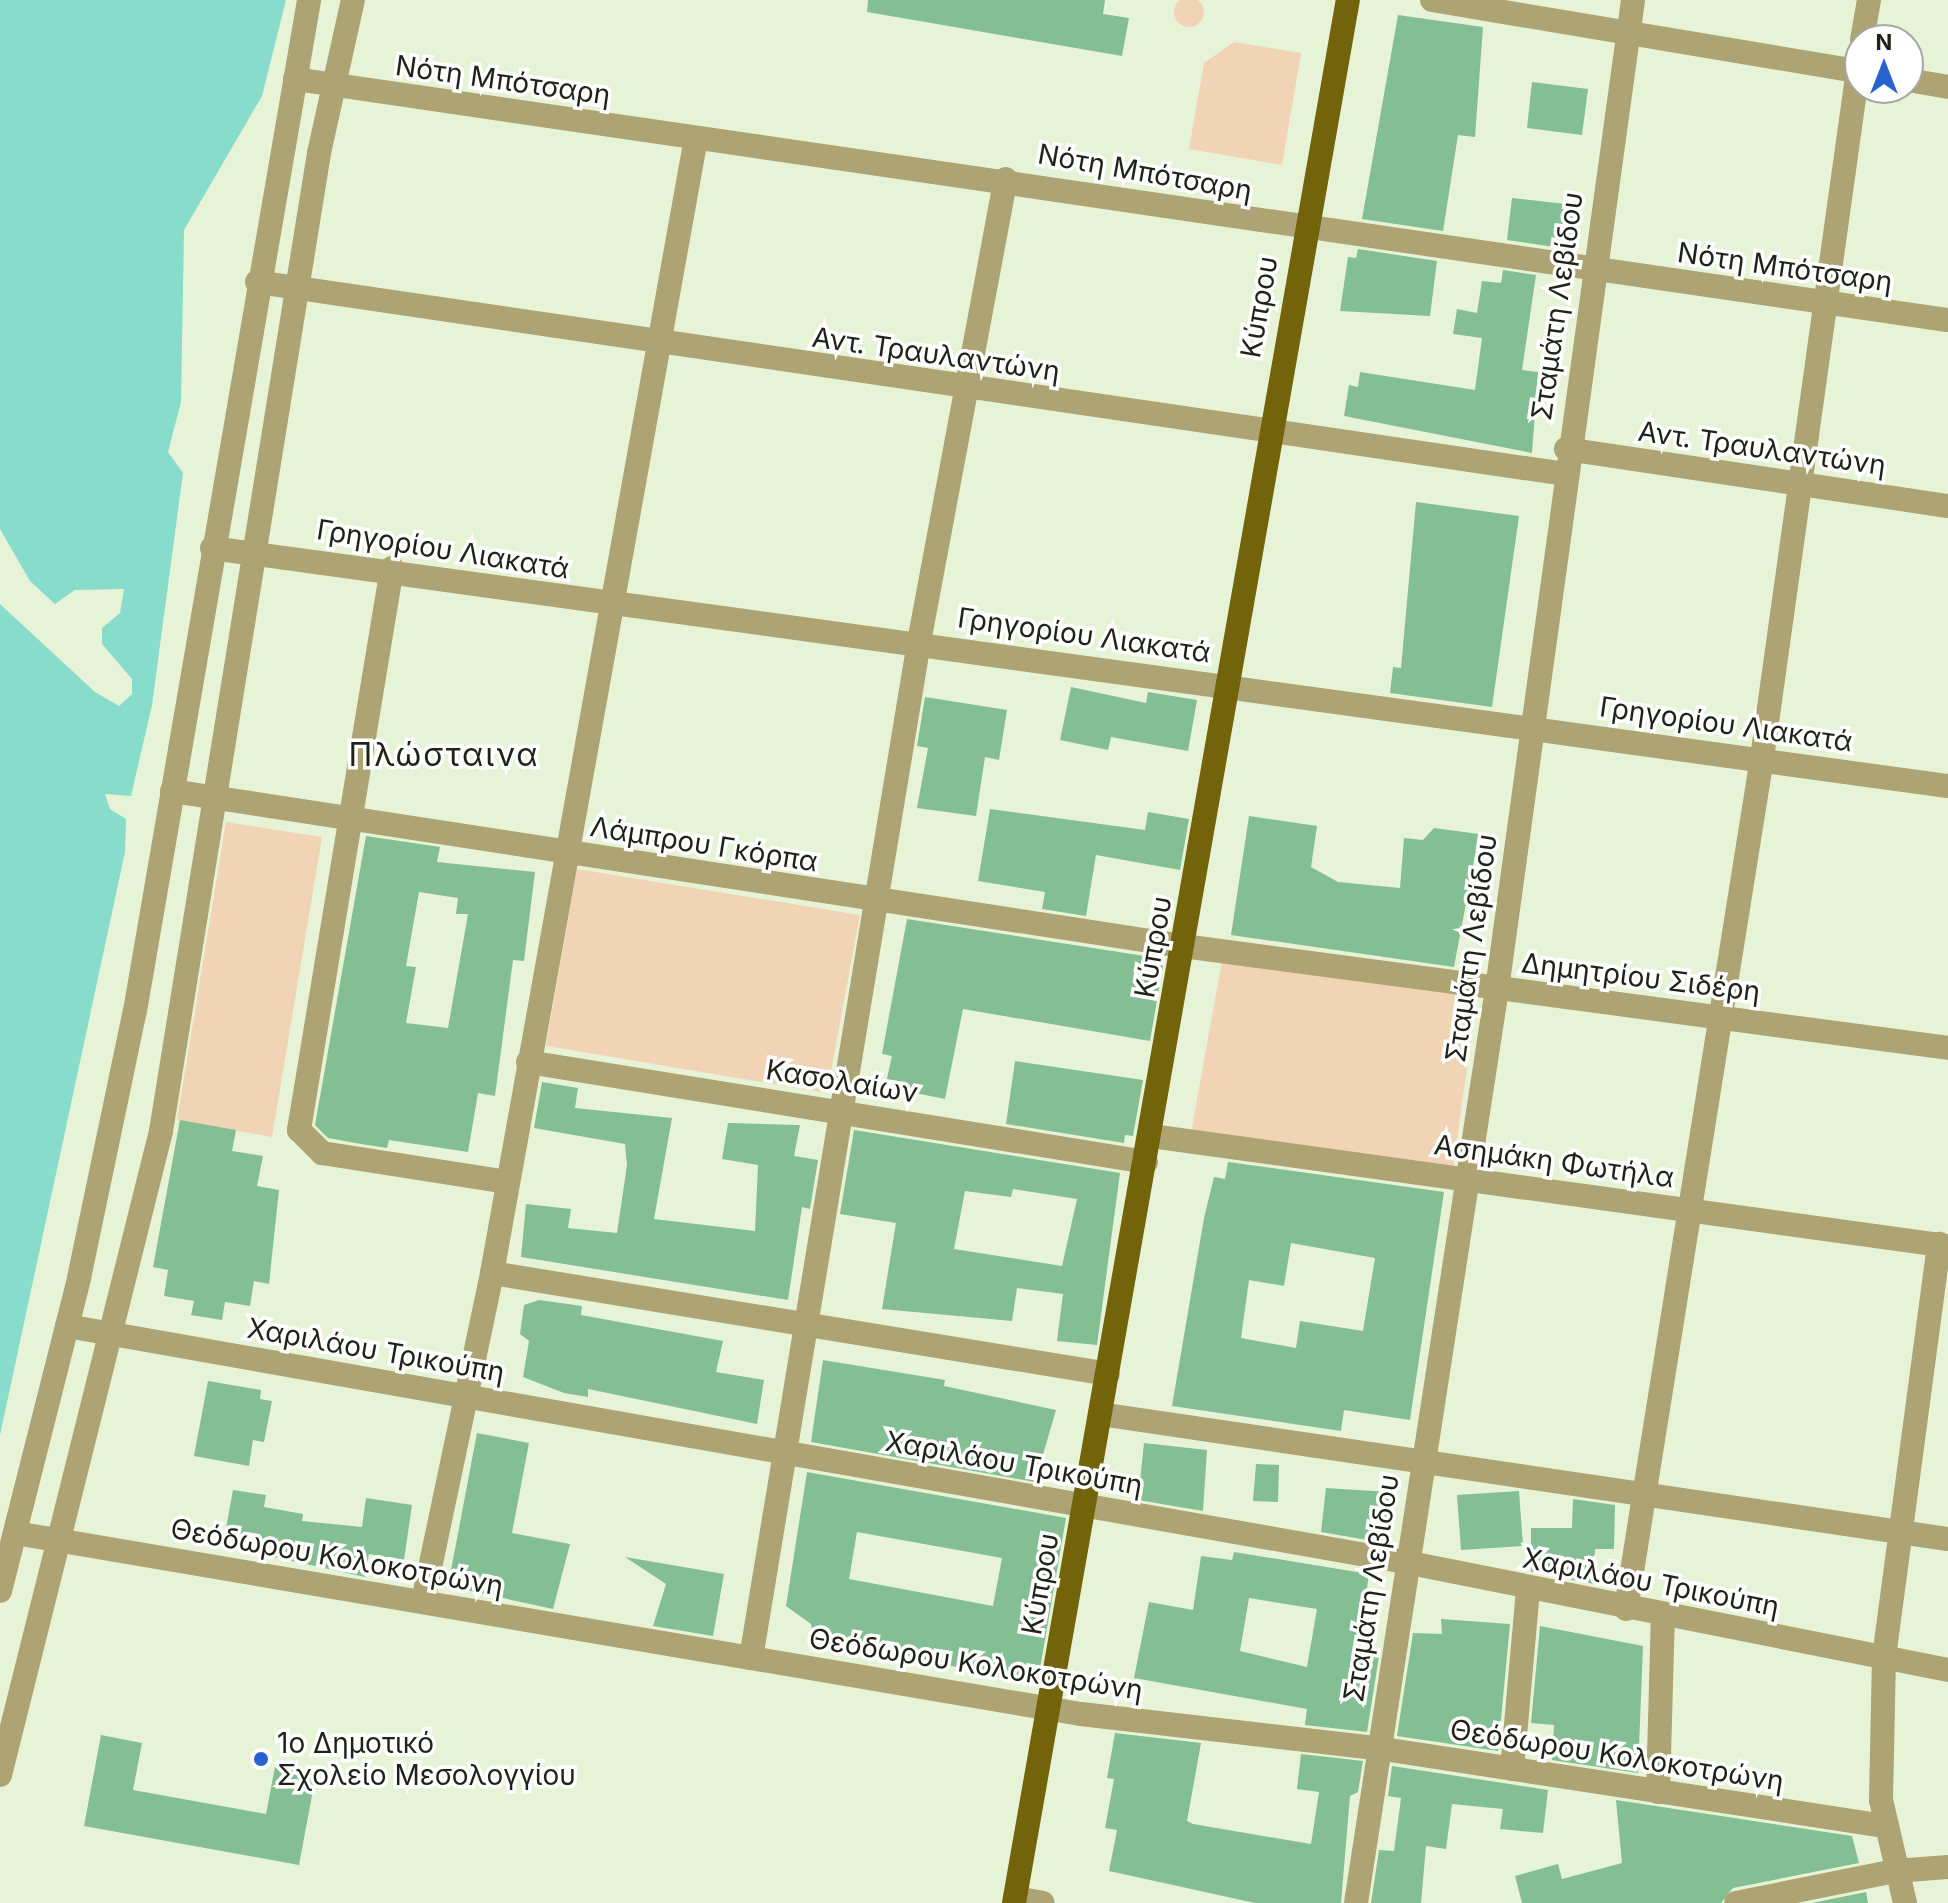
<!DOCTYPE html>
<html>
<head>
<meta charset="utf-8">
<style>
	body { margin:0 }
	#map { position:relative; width:1948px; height:1903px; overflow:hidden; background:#e7f3d6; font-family:Inter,sans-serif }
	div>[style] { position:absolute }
	.green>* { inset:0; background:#f0d4b5 }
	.round { border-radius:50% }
	.water>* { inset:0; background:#87dccb }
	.building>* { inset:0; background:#84bf94 }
	.minor>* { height:24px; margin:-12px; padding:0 12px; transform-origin:12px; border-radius:12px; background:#ada373 }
	.major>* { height:24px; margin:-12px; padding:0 12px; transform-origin:12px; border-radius:12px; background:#73630a }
	.dots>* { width:22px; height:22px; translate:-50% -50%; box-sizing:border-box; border:4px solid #fff; border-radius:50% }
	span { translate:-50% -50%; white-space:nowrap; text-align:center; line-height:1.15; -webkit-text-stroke:7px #fff; paint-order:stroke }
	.street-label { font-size:28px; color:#1f2218 }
	.poi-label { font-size:28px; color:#1f2218 }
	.left { translate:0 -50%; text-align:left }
	.quarter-label { font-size:32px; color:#1f2218; letter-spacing:2px }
	.north { position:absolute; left:1844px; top:24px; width:80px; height:80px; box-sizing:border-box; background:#fff; border:2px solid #a5a7a3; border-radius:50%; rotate:0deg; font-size:22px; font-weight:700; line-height:32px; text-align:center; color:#1f2218 }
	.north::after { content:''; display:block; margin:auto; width:28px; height:36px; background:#2762cf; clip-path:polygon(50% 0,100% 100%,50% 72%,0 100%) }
</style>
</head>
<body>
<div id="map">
	<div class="green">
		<div class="round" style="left:1174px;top:-3px;width:30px;height:30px"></div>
		<div style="clip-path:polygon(1234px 42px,1301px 53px,1282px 165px,1189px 149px,1204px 63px)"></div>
		<div style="clip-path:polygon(226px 822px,322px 837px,272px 1137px,177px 1120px)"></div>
		<div style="clip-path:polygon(577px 869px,860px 915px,827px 1093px,546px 1046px)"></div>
		<div style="clip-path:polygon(1222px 961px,1477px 996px,1453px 1169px,1191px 1133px)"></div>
	</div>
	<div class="water">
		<div style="clip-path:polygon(0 0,286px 0,262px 96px,184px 230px,181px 402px,168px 452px,183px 473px,152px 705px,131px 796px,105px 794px,110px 809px,126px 819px,125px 852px,0 1435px,0 604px,95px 692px,119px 706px,132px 694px,132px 679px,102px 644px,102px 628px,120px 613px,124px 589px,75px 590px,55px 604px,30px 581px,0 529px)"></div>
	</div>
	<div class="building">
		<div style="clip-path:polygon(868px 0,1105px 0,1103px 14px,1129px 18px,1122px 56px,867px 12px)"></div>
		<div style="clip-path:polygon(1398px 15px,1483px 27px,1475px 137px,1458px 135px,1443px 231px,1362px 219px)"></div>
		<div style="clip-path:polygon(1532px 82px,1588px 89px,1582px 135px,1527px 128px)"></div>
		<div style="clip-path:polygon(1512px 198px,1574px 205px,1568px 249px,1507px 240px)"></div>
		<div style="clip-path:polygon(1358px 249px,1437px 261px,1430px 316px,1340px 311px,1348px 257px,1356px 258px)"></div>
		<div style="clip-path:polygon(1503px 270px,1536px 275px,1522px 370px,1538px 372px,1532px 453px,1344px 416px,1349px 385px,1358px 387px,1360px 372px,1475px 390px,1482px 338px,1453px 334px,1457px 309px,1477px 313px,1482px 281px,1501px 283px)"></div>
		<div style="clip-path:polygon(1416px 502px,1519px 516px,1492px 707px,1390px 693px,1393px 667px,1401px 668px)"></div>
		<div style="clip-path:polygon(1071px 687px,1146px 703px,1148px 692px,1197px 700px,1188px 751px,1111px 737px,1108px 750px,1060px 740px)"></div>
		<div style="clip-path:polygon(925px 697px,1007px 710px,999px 760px,985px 757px,976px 816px,917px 808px,928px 748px,917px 746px)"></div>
		<div style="clip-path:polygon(990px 809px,1145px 830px,1148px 812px,1189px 819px,1180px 870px,1096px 855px,1086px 916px,1042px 909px,1045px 892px,978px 881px)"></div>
		<div style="clip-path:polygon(1249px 816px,1317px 826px,1311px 867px,1338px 882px,1400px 888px,1404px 838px,1423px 840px,1434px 828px,1479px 834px,1454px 967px,1231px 935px)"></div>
		<div style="clip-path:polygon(evenodd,366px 836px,440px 847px,437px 862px,535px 872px,524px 961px,513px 960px,495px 1096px,478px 1093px,468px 1152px,389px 1140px,387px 1148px,355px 1143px,328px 1138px,315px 1125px,366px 836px,419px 892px,458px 898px,456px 914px,468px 914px,448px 1028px,406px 1023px,416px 967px,406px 966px,419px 892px)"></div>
		<div style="clip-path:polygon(907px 919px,1164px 959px,1150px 1041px,963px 1009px,945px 1099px,885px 1087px,892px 1056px,882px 1054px)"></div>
		<div style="clip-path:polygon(1015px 1061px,1143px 1080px,1133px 1136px,1125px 1135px,1124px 1143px,1006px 1124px)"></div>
		<div style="clip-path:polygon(542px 1082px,578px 1088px,575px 1108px,672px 1118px,654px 1219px,755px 1231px,758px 1165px,722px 1159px,728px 1123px,800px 1125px,794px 1156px,818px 1160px,810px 1209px,802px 1207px,788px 1300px,521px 1257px,526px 1204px,571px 1209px,568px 1228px,617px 1233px,627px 1165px,625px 1144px,534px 1128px)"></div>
		<div style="clip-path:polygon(180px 1120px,236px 1130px,232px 1151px,263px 1156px,257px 1186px,279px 1190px,269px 1284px,254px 1281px,250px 1306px,225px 1302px,222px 1320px,191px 1315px,194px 1301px,164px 1296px,168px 1270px,153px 1267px)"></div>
		<div style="clip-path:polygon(evenodd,854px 1130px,1120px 1173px,1097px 1345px,1057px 1341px,1063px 1294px,1017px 1288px,1012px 1321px,882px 1309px,896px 1223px,840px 1214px,854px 1130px,1013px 1189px,1077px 1199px,1062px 1266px,954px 1249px,965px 1191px,1011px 1197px,1013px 1189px)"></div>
		<div style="clip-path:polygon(evenodd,1228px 1162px,1444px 1192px,1410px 1420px,1344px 1410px,1341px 1431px,1172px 1406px,1204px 1218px,1214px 1177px,1225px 1179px,1228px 1162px,1291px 1243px,1375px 1258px,1363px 1331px,1300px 1321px,1296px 1348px,1241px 1338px,1249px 1280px,1284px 1286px,1291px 1243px)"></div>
		<div style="clip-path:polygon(539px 1300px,582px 1306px,581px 1315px,723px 1341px,716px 1372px,764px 1380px,757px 1424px,588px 1389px,588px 1397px,564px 1393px,523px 1377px,529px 1341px,520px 1334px,524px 1305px)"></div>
		<div style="clip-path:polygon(823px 1360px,945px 1380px,944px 1386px,1056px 1410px,1035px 1482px,811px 1442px)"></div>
		<div style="clip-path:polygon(208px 1381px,261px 1390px,260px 1399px,272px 1401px,264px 1442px,253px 1440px,249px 1466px,194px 1456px)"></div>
		<div style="clip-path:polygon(477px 1433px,529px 1443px,512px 1533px,570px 1544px,553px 1609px,448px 1586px)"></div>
		<div style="clip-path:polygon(1144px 1443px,1207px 1450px,1203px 1511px,1138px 1500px)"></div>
		<div style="clip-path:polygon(1256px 1464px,1279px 1465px,1278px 1502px,1253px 1501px)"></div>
		<div style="clip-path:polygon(evenodd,807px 1472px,1066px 1518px,1037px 1686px,829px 1637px,816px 1649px,811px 1624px,786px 1606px,807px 1472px,857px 1532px,1002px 1558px,993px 1606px,849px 1579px,857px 1532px)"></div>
		<div style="clip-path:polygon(1326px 1488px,1389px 1492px,1385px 1543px,1321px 1532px)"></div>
		<div style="clip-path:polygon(233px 1490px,266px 1495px,264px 1507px,303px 1514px,302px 1521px,362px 1527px,366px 1498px,412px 1505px,404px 1560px,369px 1554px,365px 1577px,269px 1556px,272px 1541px,225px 1534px)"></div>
		<div style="clip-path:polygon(1519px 1491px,1523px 1546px,1461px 1550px,1457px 1495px)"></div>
		<div style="clip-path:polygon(1573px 1499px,1615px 1505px,1614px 1549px,1595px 1549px,1594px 1584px,1531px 1572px,1531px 1528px,1572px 1528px)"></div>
		<div style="clip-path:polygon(evenodd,1234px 1552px,1369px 1574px,1358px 1653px,1379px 1656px,1367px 1732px,1305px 1725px,1307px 1709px,1134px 1678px,1149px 1602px,1193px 1610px,1201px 1556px,1232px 1560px,1234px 1552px,1249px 1598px,1317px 1609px,1307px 1667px,1240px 1651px,1249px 1598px)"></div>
		<div style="clip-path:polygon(625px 1557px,724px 1574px,713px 1636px,653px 1626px,666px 1584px)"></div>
		<div style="clip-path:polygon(1441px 1619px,1510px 1624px,1498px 1751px,1397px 1736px,1413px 1633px,1442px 1634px)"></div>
		<div style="clip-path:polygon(1540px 1626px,1643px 1646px,1638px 1773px,1552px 1760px,1554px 1725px,1531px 1723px)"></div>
		<div style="clip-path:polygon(1115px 1733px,1201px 1743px,1187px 1821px,1193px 1824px,1311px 1844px,1319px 1792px,1297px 1789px,1301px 1754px,1363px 1761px,1358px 1792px,1350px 1796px,1341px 1903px,1255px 1903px,1109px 1871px,1117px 1830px,1105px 1828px,1114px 1779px,1107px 1778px)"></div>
		<div style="clip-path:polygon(101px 1735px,142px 1743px,133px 1790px,266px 1814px,275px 1767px,316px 1774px,299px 1865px,84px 1826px)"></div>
		<div style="clip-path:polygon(1392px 1766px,1548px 1790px,1543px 1833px,1500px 1829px,1503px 1809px,1452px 1804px,1446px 1849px,1426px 1846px,1421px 1903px,1371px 1903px,1379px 1850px,1394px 1851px,1401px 1798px,1388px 1796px)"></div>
		<div style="clip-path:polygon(1616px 1800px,1852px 1836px,1859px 1863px,1733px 1888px,1721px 1903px,1522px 1903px,1515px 1876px,1558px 1864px,1562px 1879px,1622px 1863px)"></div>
		<div style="clip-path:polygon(1866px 1892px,1868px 1903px,1812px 1903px)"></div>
	</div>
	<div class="minor">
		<div style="left:1432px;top:0;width:434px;rotate:9.5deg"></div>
		<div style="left:1862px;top:40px;width:41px;rotate:-80.1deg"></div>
		<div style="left:295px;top:79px;width:1670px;rotate:8.3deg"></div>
		<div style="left:1908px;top:80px;width:41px;rotate:9.9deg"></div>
		<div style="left:257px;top:282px;width:1322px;rotate:8.35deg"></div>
		<div style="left:1566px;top:449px;width:386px;rotate:8.5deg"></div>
		<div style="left:212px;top:548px;width:1752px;rotate:7.81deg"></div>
		<div style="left:392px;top:568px;width:570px;rotate:99.4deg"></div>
		<div style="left:299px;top:1130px;width:33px;rotate:45deg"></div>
		<div style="left:322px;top:1153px;width:187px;rotate:8.9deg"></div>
		<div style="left:172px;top:791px;width:1023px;rotate:8.72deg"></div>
		<div style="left:1183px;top:946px;width:772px;rotate:7.59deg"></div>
		<div style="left:528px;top:1062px;width:626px;rotate:9.19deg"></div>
		<div style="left:1151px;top:1136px;width:805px;rotate:7.86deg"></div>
		<div style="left:492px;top:1273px;width:624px;rotate:9.31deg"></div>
		<div style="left:67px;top:1326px;width:1359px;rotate:10deg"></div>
		<div style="left:1405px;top:1562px;width:554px;rotate:11.25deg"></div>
		<div style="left:1100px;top:1414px;width:857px;rotate:8.39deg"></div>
		<div style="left:15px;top:1533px;width:1081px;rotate:9.64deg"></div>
		<div style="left:1081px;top:1714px;width:298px;rotate:6.6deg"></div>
		<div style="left:1377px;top:1748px;width:514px;rotate:8.73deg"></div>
		<div style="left:0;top:1591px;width:323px;rotate:-75.8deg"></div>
		<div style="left:79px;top:1278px;width:273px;rotate:-78.2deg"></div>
		<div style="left:135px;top:1011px;width:1026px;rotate:-80.23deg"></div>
		<div style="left:423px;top:1601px;width:335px;rotate:-78.1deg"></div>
		<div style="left:492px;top:1273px;width:1153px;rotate:-79.81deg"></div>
		<div style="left:1626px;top:1609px;width:862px;rotate:-80.92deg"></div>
		<div style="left:1762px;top:758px;width:710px;rotate:-82.06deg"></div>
		<div style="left:751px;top:1658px;width:1030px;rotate:-80.61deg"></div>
		<div style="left:919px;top:642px;width:471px;rotate:-79.4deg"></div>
		<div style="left:1512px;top:1769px;width:180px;rotate:-84.9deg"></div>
		<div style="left:0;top:1775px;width:664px;rotate:-75.96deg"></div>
		<div style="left:161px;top:1131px;width:991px;rotate:-80.82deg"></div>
		<div style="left:319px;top:153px;width:157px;rotate:-77.5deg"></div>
		<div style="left:1658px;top:1792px;width:176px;rotate:-88.4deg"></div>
		<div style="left:1015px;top:1898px;width:28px;rotate:10deg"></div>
		<div style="left:1356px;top:1903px;width:925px;rotate:-81.23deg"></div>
		<div style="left:1497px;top:989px;width:998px;rotate:-82.17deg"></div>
		<div style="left:1736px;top:1903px;width:162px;rotate:-11.4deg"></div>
		<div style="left:1895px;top:1871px;width:53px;rotate:-4.3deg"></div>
		<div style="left:1905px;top:1903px;width:106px;rotate:-103.1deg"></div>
		<div style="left:1881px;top:1800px;width:143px;rotate:-88.8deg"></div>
		<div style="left:1884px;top:1657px;width:417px;rotate:-82.4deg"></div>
	</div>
	<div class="major">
		<div style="left:1014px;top:1903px;width:1932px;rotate:-80.05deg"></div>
	</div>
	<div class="dots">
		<div style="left:261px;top:1759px;background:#2762cf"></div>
	</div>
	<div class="street-label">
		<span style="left:503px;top:80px;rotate:8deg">Νότη Μπότσαρη</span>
		<span style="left:1145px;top:172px;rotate:10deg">Νότη Μπότσαρη</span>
		<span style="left:1785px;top:267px;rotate:8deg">Νότη Μπότσαρη</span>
		<span style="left:1557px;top:306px;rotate:-82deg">Σταμάτη Λεβίδου</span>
		<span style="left:1259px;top:307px;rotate:-80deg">Κύπρου</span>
		<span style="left:936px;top:354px;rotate:8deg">Αντ. Τραυλαντώνη</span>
		<span style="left:1762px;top:448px;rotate:8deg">Αντ. Τραυλαντώνη</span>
		<span style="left:443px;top:549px;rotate:9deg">Γρηγορίου Λιακατά</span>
		<span style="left:1084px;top:635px;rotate:8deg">Γρηγορίου Λιακατά</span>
		<span style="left:1726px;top:724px;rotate:8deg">Γρηγορίου Λιακατά</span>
		<span style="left:704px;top:844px;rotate:9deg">Λάμπρου Γκόρπα</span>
		<span style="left:1153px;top:947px;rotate:-80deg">Κύπρου</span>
		<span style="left:1471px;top:948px;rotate:-82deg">Σταμάτη Λεβίδου</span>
		<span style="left:1641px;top:977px;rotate:7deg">Δημητρίου Σιδέρη</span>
		<span style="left:842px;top:1081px;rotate:9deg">Κασολαίων</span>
		<span style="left:1554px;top:1161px;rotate:8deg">Ασημάκη Φωτήλα</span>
		<span style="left:376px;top:1350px;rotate:10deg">Χαριλάου Τρικούπη</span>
		<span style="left:1014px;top:1463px;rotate:10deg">Χαριλάου Τρικούπη</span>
		<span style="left:337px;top:1557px;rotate:10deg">Θεόδωρου Κολοκοτρώνη</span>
		<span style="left:1651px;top:1582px;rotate:11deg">Χαριλάου Τρικούπη</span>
		<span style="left:1040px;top:1584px;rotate:-80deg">Κύπρου</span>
		<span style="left:1371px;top:1588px;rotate:-81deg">Σταμάτη Λεβίδου</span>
		<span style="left:976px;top:1664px;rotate:9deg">Θεόδωρου Κολοκοτρώνη</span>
		<span style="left:1617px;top:1755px;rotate:9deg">Θεόδωρου Κολοκοτρώνη</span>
	</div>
	<div class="poi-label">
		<span class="left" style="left:277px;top:1759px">1ο Δημοτικό<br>Σχολείο Μεσολογγίου</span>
	</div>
	<div class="quarter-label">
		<span style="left:444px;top:755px">Πλώσταινα</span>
	</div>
	<div class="north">N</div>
</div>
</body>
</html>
